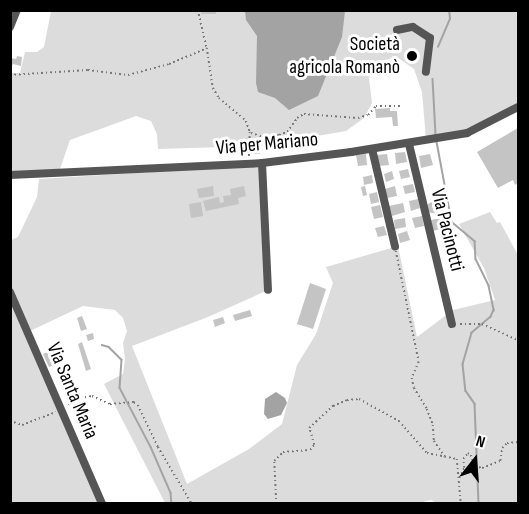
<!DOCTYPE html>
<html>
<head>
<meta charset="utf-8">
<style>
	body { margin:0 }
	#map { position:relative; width:529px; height:514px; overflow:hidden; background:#fff; font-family:"Sofia Sans Condensed",sans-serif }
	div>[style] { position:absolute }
	.green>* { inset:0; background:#dcdcdc }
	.water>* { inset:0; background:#a3a3a3 }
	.stream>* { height:1.5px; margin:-0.75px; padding:0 0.75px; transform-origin:0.75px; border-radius:0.75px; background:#a3a3a3 }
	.building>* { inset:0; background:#c4c4c4 }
	.round { border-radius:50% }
	.path>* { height:1.5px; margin-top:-0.75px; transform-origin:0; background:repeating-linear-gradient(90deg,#777 0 1.5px,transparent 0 4.5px) }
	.minor>* { height:8px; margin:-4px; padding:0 4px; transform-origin:4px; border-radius:4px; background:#555 }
	.dots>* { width:16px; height:16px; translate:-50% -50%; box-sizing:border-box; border:3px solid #fff; border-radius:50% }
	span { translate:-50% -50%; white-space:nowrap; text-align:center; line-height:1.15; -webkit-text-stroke:6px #fff; paint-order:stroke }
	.poi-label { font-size:20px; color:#000 }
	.right { translate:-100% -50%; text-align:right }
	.street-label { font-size:20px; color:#000 }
	.frame { position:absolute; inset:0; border:12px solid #000; pointer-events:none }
	.north { position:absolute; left:445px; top:430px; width:60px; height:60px; -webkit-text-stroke:4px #fff; paint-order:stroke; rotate:17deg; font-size:16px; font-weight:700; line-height:24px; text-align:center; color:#000 }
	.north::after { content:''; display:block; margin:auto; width:21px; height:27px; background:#000; clip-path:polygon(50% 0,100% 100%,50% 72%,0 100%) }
</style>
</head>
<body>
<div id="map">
	<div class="green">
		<div style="clip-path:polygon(51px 11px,518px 11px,518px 104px,474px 128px,426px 139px,422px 92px,414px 69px,397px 57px,376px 62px,369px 78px,372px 103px,364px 118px,346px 131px,237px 150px,223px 147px,158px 149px,157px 134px,151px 121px,136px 116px,70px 140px,59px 172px,11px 173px,11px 73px,20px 73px,25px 52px,37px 52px,44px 47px)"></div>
		<div style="clip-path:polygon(262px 165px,268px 290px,208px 317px,132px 346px,187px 484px,249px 449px,282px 424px,297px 365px,316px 334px,333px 283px,326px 267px,398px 246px,417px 337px,453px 310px,495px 300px,484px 268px,459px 224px,490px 212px,497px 223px,500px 222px,518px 255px,518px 503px,439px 504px,431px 500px,414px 504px,165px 503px,104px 384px,123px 374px,125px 359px,123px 343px,127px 331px,123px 318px,115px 310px,83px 306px,30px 331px,102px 503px,11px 504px,11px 240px,18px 237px,37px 197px,39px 179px)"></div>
	</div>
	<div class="water">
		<div style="clip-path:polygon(245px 11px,345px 11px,342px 37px,318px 96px,289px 110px,275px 98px,258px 92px,256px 83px,257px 36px,246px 20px)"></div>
		<div style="clip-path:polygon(276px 392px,285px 398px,287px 403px,281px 415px,268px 419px,264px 414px,265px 399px)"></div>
	</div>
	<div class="stream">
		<div style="left:438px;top:47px;width:30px;rotate:-67deg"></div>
		<div style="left:450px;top:19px;width:9px;rotate:-96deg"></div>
		<div style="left:433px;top:79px;width:56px;rotate:86.9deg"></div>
		<div style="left:437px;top:142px;width:81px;rotate:79.4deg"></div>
		<div style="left:452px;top:222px;width:30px;rotate:40deg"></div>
		<div style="left:475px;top:241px;width:18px;rotate:87deg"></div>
		<div style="left:476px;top:259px;width:30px;rotate:64deg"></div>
		<div style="left:489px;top:286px;width:25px;rotate:78deg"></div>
		<div style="left:494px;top:310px;width:8px;rotate:113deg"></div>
		<div style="left:491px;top:317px;width:25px;rotate:140deg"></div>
		<div style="left:472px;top:333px;width:32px;rotate:106deg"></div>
		<div style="left:463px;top:364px;width:27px;rotate:84deg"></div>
		<div style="left:466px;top:391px;width:16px;rotate:55deg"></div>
		<div style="left:475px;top:404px;width:100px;rotate:87.7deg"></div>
		<div style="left:102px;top:345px;width:7px;rotate:16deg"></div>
		<div style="left:109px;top:347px;width:18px;rotate:45deg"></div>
		<div style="left:122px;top:360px;width:28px;rotate:94deg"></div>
		<div style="left:120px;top:388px;width:67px;rotate:62.3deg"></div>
		<div style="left:151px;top:447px;width:50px;rotate:66.5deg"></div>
		<div style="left:171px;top:493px;width:11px;rotate:85deg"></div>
	</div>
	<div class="building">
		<div style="clip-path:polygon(201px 10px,216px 10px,216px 14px,201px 14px)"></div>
		<div style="clip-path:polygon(407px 49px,416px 49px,416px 63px,407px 63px)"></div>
		<div style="clip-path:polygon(17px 56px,22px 57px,21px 66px,13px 64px,10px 69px,10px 58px,16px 59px)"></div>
		<div style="clip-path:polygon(390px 108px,390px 111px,397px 111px,398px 126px,393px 126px,392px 117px,376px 118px,375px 109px)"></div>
		<div style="clip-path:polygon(518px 128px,518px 183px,515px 185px,513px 180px,498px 188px,477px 152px)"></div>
		<div style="clip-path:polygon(260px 148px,260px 154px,251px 154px,250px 149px)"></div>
		<div style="clip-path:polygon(405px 152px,407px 162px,396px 164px,395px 153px)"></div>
		<div style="clip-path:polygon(366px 154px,367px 165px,358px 166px,356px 155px)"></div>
		<div style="clip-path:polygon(387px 154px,389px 165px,379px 166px,377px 155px)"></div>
		<div style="clip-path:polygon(430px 154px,433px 165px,421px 168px,419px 156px)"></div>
		<div style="clip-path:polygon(408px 169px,410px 177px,401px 179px,399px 171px)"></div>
		<div style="clip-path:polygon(392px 171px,394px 179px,386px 182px,384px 174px)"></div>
		<div style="clip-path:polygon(372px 175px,373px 183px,364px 185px,363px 177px)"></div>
		<div style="clip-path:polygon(413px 184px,415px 192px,405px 194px,403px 186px)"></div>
		<div style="clip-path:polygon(213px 186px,214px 196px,199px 198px,197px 189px)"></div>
		<div style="clip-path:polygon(244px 186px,246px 196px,238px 198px,239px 204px,206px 211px,203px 201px,219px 197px,220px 203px,224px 202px,223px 196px,231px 195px,230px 189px)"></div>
		<div style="clip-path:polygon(365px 186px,367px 195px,363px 196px,361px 187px)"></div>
		<div style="clip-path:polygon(395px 186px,397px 196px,387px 198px,385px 189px)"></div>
		<div style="clip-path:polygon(377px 192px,379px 202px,371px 204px,369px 194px)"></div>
		<div style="clip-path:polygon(418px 199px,420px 208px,411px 211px,409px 201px)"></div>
		<div class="round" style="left:426.5px;top:201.5px;width:11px;height:11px"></div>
		<div style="clip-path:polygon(201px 202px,203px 216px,191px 218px,189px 204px)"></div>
		<div style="clip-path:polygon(403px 203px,405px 212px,392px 216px,389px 206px)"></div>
		<div style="clip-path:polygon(380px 205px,383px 217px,374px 219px,371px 207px)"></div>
		<div style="clip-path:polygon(422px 216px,424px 226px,415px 228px,412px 218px)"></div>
		<div style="clip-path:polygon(405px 218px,406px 227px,395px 229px,394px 220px)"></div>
		<div style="clip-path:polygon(441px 218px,444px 228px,433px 231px,431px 220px)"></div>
		<div style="clip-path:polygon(384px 226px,387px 235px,378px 237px,375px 228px)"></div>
		<div style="clip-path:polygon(407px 231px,410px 240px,400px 243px,398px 234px)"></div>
		<div style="clip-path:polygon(310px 283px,326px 289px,313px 329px,297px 324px)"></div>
		<div style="clip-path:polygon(250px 310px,252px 316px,235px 321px,233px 315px)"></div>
		<div style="clip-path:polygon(82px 316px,87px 329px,81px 331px,77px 318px)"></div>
		<div style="clip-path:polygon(223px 317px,225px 323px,215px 327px,213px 320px)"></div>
		<div style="clip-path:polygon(93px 333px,94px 339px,88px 341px,86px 335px)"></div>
		<div style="clip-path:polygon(82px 342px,91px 369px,86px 371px,78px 344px)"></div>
		<div style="clip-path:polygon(48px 352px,54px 365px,49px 367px,43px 354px)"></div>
	</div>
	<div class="path">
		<div style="left:198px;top:10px;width:39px;rotate:77deg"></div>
		<div style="left:207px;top:48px;width:40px;rotate:81.5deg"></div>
		<div style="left:213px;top:88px;width:12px;rotate:59deg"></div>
		<div style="left:219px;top:98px;width:35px;rotate:40deg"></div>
		<div style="left:246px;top:121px;width:12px;rotate:70deg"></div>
		<div style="left:250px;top:132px;width:25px;rotate:92deg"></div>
		<div style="left:10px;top:75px;width:78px;rotate:-3.7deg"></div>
		<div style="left:88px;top:70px;width:40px;rotate:7.1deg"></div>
		<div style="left:128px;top:75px;width:42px;rotate:-15deg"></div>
		<div style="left:169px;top:64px;width:41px;rotate:-22.8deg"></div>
		<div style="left:251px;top:133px;width:14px;rotate:17deg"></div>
		<div style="left:264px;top:137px;width:15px;rotate:-8deg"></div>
		<div style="left:279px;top:135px;width:9px;rotate:-21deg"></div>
		<div style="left:287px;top:132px;width:17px;rotate:-54deg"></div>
		<div style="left:297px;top:118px;width:8px;rotate:-30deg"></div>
		<div style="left:304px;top:114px;width:54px;rotate:4.2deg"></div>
		<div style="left:358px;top:118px;width:10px;rotate:-17deg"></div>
		<div style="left:368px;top:115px;width:12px;rotate:-48deg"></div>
		<div style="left:376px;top:106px;width:25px"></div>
		<div style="left:396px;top:251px;width:113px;rotate:78.3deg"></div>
		<div style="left:419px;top:362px;width:17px;rotate:114deg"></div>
		<div style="left:412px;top:378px;width:10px;rotate:79deg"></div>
		<div style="left:414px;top:388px;width:25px;rotate:58deg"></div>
		<div style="left:427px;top:409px;width:17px;rotate:69deg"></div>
		<div style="left:433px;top:425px;width:16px;rotate:86deg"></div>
		<div style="left:434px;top:441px;width:19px;rotate:55deg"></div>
		<div style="left:460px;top:324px;width:22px"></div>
		<div style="left:482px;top:324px;width:39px;rotate:24deg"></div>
		<div style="left:68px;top:405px;width:10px;rotate:-37deg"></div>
		<div style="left:76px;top:399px;width:16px;rotate:-11deg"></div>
		<div style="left:92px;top:396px;width:20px;rotate:24deg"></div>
		<div style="left:110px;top:404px;width:24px;rotate:-5deg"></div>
		<div style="left:134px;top:402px;width:5px;rotate:37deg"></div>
		<div style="left:138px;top:405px;width:47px;rotate:64.5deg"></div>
		<div style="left:158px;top:447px;width:66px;rotate:59.2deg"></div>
		<div style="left:10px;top:421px;width:13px;rotate:18deg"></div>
		<div style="left:22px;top:425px;width:36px;rotate:-21deg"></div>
		<div style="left:459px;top:478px;width:11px;rotate:-63deg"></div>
		<div style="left:464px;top:468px;width:9px;rotate:-96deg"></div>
		<div style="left:463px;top:459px;width:8px;rotate:-50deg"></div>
		<div style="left:468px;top:453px;width:4px;rotate:34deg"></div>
		<div style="left:471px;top:455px;width:12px;rotate:70deg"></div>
		<div style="left:475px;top:466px;width:7px;rotate:16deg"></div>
		<div style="left:482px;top:468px;width:19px;rotate:-21deg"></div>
		<div style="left:500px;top:461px;width:13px;rotate:-81deg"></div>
		<div style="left:502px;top:448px;width:7px;rotate:-45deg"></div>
		<div style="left:507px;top:443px;width:11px;rotate:-5deg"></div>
		<div style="left:276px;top:504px;width:43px;rotate:-92.7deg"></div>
		<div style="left:274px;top:461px;width:13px;rotate:-45deg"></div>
		<div style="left:283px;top:452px;width:27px;rotate:-4deg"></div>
		<div style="left:310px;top:450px;width:6px;rotate:-51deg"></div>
		<div style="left:314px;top:445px;width:18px;rotate:-106deg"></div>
		<div style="left:309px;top:428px;width:33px;rotate:-43deg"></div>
		<div style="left:333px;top:406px;width:15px;rotate:-23deg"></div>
		<div style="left:347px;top:400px;width:12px;rotate:-5deg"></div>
		<div style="left:359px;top:399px;width:46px;rotate:28.8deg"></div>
		<div style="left:399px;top:421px;width:43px;rotate:48.8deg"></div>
		<div style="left:427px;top:453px;width:31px;rotate:11deg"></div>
		<div style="left:457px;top:459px;width:45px;rotate:84.9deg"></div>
	</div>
	<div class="minor">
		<div style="left:10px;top:27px;width:18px;rotate:-68deg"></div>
		<div style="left:397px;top:30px;width:16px;rotate:-11deg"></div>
		<div style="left:413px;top:27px;width:20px;rotate:33deg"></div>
		<div style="left:430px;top:38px;width:34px;rotate:97deg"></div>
		<div style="left:409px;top:144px;width:185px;rotate:76.6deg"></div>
		<div style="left:372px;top:149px;width:100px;rotate:76.7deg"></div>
		<div style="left:262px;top:163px;width:127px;rotate:87.3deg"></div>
		<div style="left:10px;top:175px;width:252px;rotate:-2.7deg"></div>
		<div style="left:262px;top:163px;width:90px;rotate:-7deg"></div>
		<div style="left:351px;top:152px;width:118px;rotate:-9.3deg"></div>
		<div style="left:467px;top:133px;width:57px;rotate:-27deg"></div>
		<div style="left:10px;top:292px;width:231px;rotate:66.5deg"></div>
	</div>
	<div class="dots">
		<div style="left:412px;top:56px;background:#000"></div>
	</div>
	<div class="poi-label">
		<span class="right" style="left:400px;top:56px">Società<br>agricola Romanò</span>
	</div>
	<div class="street-label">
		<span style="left:267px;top:144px;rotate:-5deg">Via per Mariano</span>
		<span style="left:447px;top:230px;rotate:76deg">Via Pacinotti</span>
		<span style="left:72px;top:391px;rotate:67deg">Via Santa Maria</span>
	</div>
	<div class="frame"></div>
	<div class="north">N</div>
</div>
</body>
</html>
